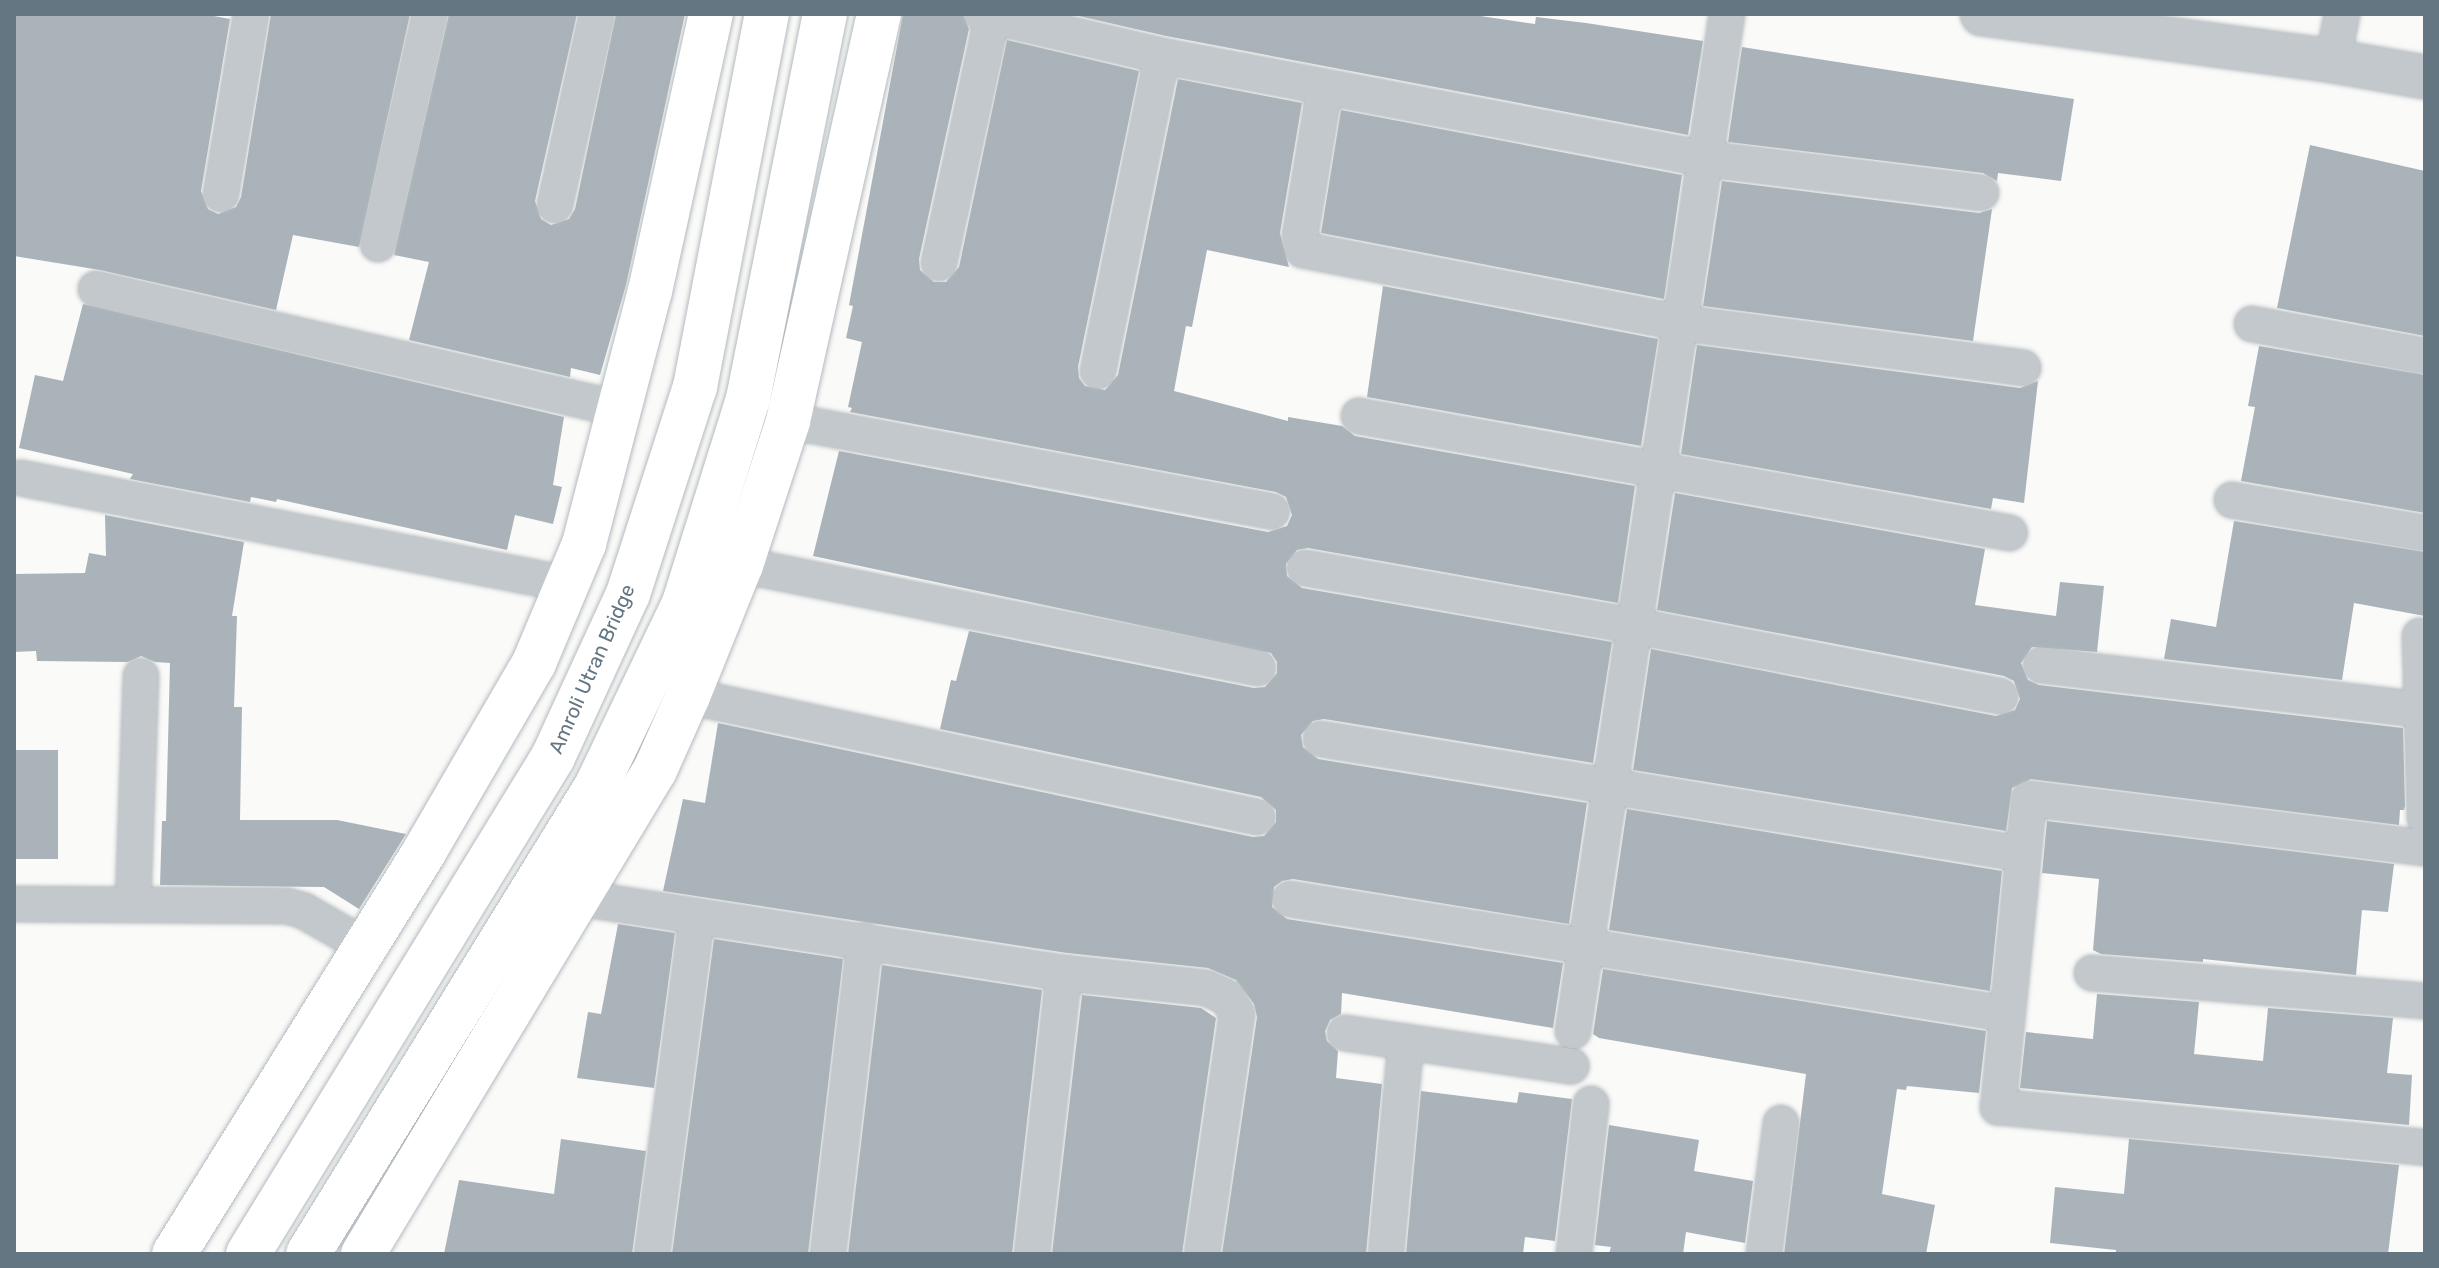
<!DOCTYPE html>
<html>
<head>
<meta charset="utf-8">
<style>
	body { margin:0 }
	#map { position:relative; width:2439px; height:1268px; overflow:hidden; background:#fafaf8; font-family:Rubik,sans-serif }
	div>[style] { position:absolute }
	.building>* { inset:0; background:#aab3b9 }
	.roads { filter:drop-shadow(0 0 2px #b3babf) drop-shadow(0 0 2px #b3babf) }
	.minor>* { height:34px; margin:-17px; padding:0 17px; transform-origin:17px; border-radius:17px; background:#c3c8cc }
	.tertiary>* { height:42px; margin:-21px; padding:0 21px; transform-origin:21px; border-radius:21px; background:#c3c8cc }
	.secondary>* { height:44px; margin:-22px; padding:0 22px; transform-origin:22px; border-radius:22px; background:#fff }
	.primary>* { height:44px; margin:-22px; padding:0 22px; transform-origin:22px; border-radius:22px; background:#fff }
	span { translate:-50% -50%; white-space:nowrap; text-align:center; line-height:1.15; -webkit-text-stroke:8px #fff; paint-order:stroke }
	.street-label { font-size:20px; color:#657683 }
	.frame { position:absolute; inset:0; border:16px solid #657683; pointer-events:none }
</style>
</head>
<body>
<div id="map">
	<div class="building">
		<div style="clip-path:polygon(14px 14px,203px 14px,230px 19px,201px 191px,208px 209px,218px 214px,236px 207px,241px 197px,271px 14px,410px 14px,359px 247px,293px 235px,276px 310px,100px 270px,14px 256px)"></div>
		<div style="clip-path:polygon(449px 14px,577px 14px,535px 201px,541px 219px,551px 225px,569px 219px,575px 209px,616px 14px,685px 14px,626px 285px,600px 375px,571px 368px,570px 377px,409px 340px,429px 262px,394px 255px)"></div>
		<div style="clip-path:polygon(903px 14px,963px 14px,969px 29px,919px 259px,920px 270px,934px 282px,946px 282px,959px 267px,1007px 40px,1139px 71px,1078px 367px,1079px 378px,1085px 386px,1105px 390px,1118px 375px,1178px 79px,1302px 103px,1280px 233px,1289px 267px,1207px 250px,1192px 327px,1186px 326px,1174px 391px,1288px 421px,1288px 417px,1342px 426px,1355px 436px,1635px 486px,1618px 603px,1308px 548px,1297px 550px,1286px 564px,1287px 576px,1302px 588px,1612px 642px,1593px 763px,1324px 719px,1313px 721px,1301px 735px,1303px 747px,1318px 759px,1587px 803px,1569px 924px,1293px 879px,1282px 881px,1274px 887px,1272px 907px,1287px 919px,1563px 963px,1553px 1028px,1342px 993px,1341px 1014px,1330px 1020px,1325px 1031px,1327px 1041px,1338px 1051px,1336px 1078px,1382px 1084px,1366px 1254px,1222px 1254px,1257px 1017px,1254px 1004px,1236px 980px,1208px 968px,1067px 953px,663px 891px,683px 799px,705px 803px,718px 723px,1253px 837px,1264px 836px,1276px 822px,1276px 810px,1261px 797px,940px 729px,951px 680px,956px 681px,969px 631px,1254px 688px,1265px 687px,1277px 673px,1277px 662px,1271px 653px,813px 556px,839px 451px,1268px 532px,1287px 526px,1292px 515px,1286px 497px,1276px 492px,850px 412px,852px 408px,848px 407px,862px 342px,846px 338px,853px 306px,849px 305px)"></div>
		<div style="clip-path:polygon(1070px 14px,1467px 14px,1535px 24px,1536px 17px,1586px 23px,1703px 41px,1688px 135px,1166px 36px)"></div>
		<div style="clip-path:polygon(1742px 47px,2074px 99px,2061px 181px,1998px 173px,1997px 181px,1983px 173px,1728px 142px)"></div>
		<div style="clip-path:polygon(1341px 110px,1682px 175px,1664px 299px,1321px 233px)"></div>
		<div style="clip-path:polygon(2310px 145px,2425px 171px,2425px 336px,2277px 308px)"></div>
		<div style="clip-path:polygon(1722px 181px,1979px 213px,1992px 209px,1973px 341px,1703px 306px)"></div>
		<div style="clip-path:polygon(1383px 286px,1658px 339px,1641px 446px,1367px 397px)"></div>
		<div style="clip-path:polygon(83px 304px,564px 417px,553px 485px,562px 487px,553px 524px,515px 515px,507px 550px,277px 499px,276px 502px,251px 497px,250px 502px,130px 479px,133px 474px,19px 448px,35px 375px,63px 381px)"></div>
		<div style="clip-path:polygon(1697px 345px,2020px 388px,2038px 381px,2024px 503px,1993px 498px,1991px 509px,1681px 454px)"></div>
		<div style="clip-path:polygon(2259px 346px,2425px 375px,2425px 513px,2241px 481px,2255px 407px,2248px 406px)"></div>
		<div style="clip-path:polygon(1675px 493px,1985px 549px,1975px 605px,2056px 616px,2060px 582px,2104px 586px,2097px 652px,2032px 647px,2021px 663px,2028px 680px,2039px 685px,2403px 728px,2405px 806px,2404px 810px,2400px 810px,2399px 825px,2031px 779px,2012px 788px,2006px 831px,1633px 770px,1651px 649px,1996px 716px,2015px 710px,2020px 699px,2014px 681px,2004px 676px,1657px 610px)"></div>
		<div style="clip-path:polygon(105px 515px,244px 542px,232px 616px,237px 616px,234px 707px,242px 707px,240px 820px,337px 820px,406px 834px,359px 909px,324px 887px,160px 885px,162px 821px,166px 821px,170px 663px,155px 662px,141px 656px,128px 662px,37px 661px,36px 651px,14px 652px,14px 574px,85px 573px,89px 553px,106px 556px)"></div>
		<div style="clip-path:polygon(2234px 521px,2425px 552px,2425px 616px,2354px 603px,2342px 680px,2164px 659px,2171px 619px,2216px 627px)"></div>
		<div style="clip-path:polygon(14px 750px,58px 750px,58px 859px,14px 859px)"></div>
		<div style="clip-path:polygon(1627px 809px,2002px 871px,1990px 991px,1609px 930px)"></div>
		<div style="clip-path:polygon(2047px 821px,2394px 864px,2388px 912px,2362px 910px,2356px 975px,2203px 959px,2203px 962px,2101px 954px,2093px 950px,2099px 879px,2042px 873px)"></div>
		<div style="clip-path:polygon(618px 924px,675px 933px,654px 1088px,577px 1078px,588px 1012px,601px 1014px)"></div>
		<div style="clip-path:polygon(714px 939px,843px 959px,808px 1254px,672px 1254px)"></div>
		<div style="clip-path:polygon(882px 965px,1042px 990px,1012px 1254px,848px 1254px)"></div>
		<div style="clip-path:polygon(1603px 969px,1986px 1031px,1979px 1093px,1907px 1086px,1906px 1090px,1897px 1089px,1882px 1194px,1935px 1205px,1926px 1254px,1784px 1254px,1806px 1074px,1599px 1038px,1593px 1034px)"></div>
		<div style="clip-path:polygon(2097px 994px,2199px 1002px,2194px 1054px,2263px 1061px,2268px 1008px,2393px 1018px,2387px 1073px,2412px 1075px,2409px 1125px,2020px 1088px,2026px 1032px,2093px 1039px)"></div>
		<div style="clip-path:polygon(1082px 995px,1201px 1008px,1216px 1018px,1182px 1254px,1052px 1254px)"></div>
		<div style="clip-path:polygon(1421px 1091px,1517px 1103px,1519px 1092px,1572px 1099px,1555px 1241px,1525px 1237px,1523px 1254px,1406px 1254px)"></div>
		<div style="clip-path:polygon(1609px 1125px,1699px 1140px,1694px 1171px,1753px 1181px,1745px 1243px,1686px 1232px,1683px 1254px,1609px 1254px,1611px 1247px,1595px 1245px)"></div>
		<div style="clip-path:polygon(561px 1139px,646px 1151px,632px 1254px,444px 1254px,459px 1180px,554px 1194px)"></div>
		<div style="clip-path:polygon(2129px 1139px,2399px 1165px,2388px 1254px,2116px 1254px,2116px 1250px,2050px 1243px,2055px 1187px,2124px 1194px)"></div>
	</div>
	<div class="roads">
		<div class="minor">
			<div style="left:982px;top:14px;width:185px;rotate:13.1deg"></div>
			<div style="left:1162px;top:56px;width:554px;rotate:10.72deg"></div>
			<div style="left:1706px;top:159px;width:277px;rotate:7deg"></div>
			<div style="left:2333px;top:61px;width:48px;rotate:-79.2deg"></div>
			<div style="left:1325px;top:87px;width:151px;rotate:99.5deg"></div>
			<div style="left:1300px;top:236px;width:14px;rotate:78deg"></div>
			<div style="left:1303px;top:250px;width:386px;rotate:10.9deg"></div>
			<div style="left:1682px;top:323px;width:344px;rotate:7.5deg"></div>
			<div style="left:221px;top:194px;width:182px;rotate:-80.5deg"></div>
			<div style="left:555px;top:205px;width:196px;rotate:-77.6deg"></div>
			<div style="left:378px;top:244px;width:236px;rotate:-77.3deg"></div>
			<div style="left:939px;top:263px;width:252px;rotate:-77.8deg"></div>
			<div style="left:96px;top:289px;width:538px;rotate:12.9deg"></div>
			<div style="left:2252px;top:324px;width:176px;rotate:10.5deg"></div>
			<div style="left:1098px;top:371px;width:321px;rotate:-78.5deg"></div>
			<div style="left:1359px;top:416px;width:661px;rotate:10.19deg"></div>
			<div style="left:788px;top:421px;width:492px;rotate:10.6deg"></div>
			<div style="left:21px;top:478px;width:556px;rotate:10.99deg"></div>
			<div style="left:2232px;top:500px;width:196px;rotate:9.7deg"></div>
			<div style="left:741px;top:565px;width:527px;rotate:11.27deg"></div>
			<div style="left:1305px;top:568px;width:335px;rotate:10deg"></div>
			<div style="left:1635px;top:626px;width:372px;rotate:10.9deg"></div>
			<div style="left:2420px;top:636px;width:182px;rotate:88.4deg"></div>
			<div style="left:2041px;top:665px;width:384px;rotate:6.7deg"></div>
			<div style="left:688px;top:696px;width:582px;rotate:12.01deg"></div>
			<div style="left:1321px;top:739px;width:711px;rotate:9.3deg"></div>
			<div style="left:2425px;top:848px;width:399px;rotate:-172.9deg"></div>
			<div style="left:2029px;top:799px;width:310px;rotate:95.7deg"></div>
			<div style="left:1998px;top:1107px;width:429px;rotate:5.4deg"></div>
			<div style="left:579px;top:898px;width:491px;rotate:8.8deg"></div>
			<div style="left:1064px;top:973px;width:143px;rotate:6deg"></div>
			<div style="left:1206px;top:988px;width:24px;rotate:24deg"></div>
			<div style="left:1228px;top:998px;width:18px;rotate:61deg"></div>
			<div style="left:1237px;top:1014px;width:243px;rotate:98.3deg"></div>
			<div style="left:1290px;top:899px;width:726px;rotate:9.11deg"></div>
			<div style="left:14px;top:904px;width:273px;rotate:0.4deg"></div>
			<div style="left:287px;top:906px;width:18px;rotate:16deg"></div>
			<div style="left:304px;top:911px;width:70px;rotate:29.8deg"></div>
			<div style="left:133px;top:904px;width:228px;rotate:-88deg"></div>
			<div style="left:2092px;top:973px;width:334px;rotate:4.8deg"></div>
			<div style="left:1573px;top:1031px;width:1029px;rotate:-81.39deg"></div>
			<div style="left:1345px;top:1033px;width:62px;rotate:8.4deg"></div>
			<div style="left:1406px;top:1042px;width:213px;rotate:95.4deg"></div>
			<div style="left:1406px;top:1042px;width:167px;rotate:8.3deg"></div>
			<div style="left:652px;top:1254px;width:339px;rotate:-82.4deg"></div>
			<div style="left:828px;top:1254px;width:316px;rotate:-83.3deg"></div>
			<div style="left:1032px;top:1254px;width:283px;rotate:-83.5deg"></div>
			<div style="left:1574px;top:1254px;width:151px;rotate:-83.5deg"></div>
			<div style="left:1764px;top:1254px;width:132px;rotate:-82.6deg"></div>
		</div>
		<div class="tertiary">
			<div style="left:1982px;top:14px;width:354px;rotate:7.6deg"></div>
			<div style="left:2333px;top:61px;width:93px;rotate:9.9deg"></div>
		</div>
		<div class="secondary">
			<div style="left:174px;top:1254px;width:473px;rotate:-58.1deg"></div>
			<div style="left:424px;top:852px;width:219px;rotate:-59.8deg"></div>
			<div style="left:534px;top:663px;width:129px;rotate:-67.2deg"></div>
			<div style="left:584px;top:544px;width:261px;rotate:-75.4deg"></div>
			<div style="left:650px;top:291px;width:284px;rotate:-77.6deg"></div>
			<div style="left:363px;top:1254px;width:565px;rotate:-58.9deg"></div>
			<div style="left:655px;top:770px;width:81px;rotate:-66deg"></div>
			<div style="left:688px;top:696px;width:141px;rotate:-68deg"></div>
			<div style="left:741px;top:565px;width:151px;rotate:-71.9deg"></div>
			<div style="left:788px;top:421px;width:417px;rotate:-77.4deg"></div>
		</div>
		<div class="primary">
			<div style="left:248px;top:1254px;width:583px;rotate:-58.46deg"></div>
			<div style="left:553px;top:757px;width:179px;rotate:-65.3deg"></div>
			<div style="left:628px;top:594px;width:218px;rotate:-72.1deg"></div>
			<div style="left:695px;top:387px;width:380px;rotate:-79.1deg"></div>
			<div style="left:308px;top:1254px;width:549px;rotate:-58.34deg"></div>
			<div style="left:596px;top:787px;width:204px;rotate:-64.4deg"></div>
			<div style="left:684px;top:603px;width:214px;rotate:-72.6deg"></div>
			<div style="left:748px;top:399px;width:393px;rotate:-78.7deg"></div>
		</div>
	</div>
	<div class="street-label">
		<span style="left:592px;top:669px;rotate:-66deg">Amroli Utran Bridge</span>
	</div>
	<div class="frame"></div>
</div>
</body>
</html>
